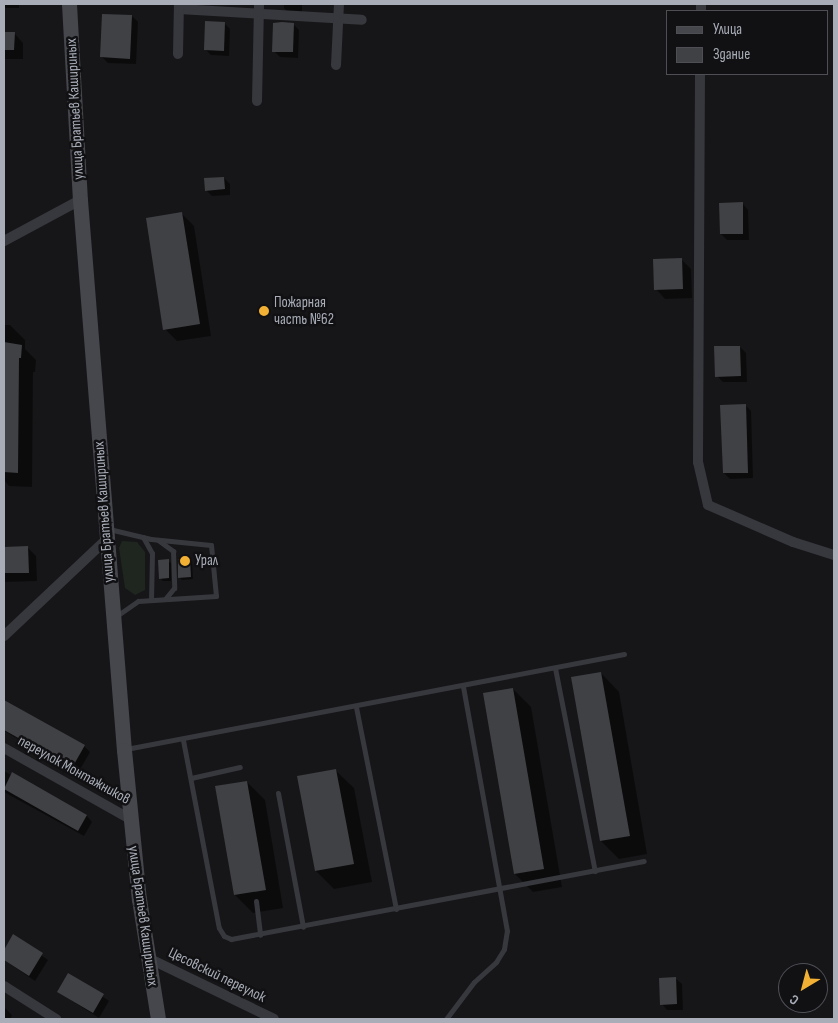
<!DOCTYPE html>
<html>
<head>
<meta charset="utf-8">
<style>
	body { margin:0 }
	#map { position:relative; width:838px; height:1023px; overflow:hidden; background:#161618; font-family:"Sofia Sans Condensed",sans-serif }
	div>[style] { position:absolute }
	.green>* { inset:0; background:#1e261f }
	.shadow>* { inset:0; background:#0007 }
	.building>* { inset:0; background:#404145 }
	.service>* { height:5px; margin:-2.5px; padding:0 2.5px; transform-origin:2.5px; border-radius:2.5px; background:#37383d }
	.minor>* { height:10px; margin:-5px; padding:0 5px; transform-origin:5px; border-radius:5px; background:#37383d }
	.secondary>* { height:15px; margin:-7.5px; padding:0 7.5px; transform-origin:7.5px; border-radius:7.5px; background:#45474d }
	.dots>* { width:14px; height:14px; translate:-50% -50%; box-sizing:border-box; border:2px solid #111113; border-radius:50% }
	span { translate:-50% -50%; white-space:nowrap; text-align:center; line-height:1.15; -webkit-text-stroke:5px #111113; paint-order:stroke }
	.street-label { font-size:15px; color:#a8adb8 }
	.poi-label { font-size:15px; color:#a8adb8 }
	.left { translate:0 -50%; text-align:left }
	.frame { position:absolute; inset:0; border:5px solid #a8adb8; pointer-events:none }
	.legend { position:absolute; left:666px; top:10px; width:162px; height:65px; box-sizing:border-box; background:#111113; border:1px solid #4d4f55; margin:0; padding:6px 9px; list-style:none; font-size:15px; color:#a8adb8 }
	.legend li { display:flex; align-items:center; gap:10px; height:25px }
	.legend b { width:25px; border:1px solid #4d4f55 }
	.north { position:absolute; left:778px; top:963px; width:50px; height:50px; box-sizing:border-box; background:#111113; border:1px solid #4d4f55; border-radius:50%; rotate:217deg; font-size:14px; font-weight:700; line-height:20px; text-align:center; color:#a8adb8 }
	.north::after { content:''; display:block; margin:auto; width:18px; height:22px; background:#f2b134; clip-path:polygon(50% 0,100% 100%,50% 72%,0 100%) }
</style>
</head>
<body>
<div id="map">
	<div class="green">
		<div style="clip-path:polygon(122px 541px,137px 542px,145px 552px,145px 590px,135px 595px,125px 588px,119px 548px)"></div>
	</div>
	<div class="shadow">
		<div style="clip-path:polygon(4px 4px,19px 4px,19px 8px,4px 8px)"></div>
		<div style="clip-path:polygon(284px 4px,302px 4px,302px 13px,290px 14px,284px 8px)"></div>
		<div style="clip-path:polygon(132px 16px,138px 22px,136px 64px,108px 63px,102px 57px)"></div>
		<div style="clip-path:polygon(224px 23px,230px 29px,229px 56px,211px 55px,205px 49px)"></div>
		<div style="clip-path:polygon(293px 24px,299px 30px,298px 58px,280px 57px,274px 51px)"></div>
		<div style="clip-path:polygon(4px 33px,14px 33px,23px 43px,23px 59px,4px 59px)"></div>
		<div style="clip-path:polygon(224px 178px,230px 184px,230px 195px,212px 196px,206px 190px)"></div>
		<div style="clip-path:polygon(743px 204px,748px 210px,749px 240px,727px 240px,721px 234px)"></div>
		<div style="clip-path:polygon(182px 214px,194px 226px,211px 336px,177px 341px,165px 329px)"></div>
		<div style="clip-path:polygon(681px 259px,691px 269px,692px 298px,665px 299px,656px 289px)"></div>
		<div style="clip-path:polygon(4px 325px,10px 325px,25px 340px,25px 349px,36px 360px,35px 372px,33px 372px,32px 487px,9px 486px,4px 480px)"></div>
		<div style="clip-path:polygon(740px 347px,746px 353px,747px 382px,723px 382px,717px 376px)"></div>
		<div style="clip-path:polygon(745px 405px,751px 411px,753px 478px,730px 479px,724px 473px)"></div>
		<div style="clip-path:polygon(27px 547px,36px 556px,37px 581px,4px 582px,4px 548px)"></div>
		<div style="clip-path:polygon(190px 559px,192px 562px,193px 579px,182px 580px,179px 577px)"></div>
		<div style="clip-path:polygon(168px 561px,171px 563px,171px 581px,163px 581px,160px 578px)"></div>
		<div style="clip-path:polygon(601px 673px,619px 692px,647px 854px,619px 859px,601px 841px)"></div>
		<div style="clip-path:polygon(513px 689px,531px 707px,562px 887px,533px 892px,515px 874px)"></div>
		<div style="clip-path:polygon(4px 701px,84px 746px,90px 752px,78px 773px,4px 731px)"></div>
		<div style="clip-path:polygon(335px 770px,354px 788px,372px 882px,334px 889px,316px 871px,298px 777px)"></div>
		<div style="clip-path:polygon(4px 771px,87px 816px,92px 822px,84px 836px,4px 792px)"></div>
		<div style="clip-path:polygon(247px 782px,265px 800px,283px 908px,253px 913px,235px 895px)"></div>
		<div style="clip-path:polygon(14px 936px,48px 960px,35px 981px,4px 960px,4px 952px)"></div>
		<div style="clip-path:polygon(69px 974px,109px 1001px,99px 1018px,58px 992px)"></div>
		<div style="clip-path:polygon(676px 979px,682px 984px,683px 1010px,667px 1010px,662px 1004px)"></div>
		<div style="clip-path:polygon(4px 1007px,12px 1015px,10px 1019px,4px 1019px)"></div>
	</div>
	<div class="building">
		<div style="clip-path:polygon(102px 14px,132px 15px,130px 59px,100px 57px)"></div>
		<div style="clip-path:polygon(205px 21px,225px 22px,224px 51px,204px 50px)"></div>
		<div style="clip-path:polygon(282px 22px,294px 23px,293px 52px,272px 52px,273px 23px)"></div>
		<div style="clip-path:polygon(4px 32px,15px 32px,14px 50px,4px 50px)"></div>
		<div style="clip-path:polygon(224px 177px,225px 189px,205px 191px,204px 178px)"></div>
		<div style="clip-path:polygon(743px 202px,743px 234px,720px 234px,719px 203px)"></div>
		<div style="clip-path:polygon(182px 212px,200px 324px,163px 330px,146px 218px)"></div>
		<div style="clip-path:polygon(682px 258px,683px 289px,654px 290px,653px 259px)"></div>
		<div style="clip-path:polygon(4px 342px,22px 345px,21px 358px,19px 358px,18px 473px,4px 472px)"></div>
		<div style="clip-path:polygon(714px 346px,740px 346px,741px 376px,715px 377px)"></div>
		<div style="clip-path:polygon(746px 404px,748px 473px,723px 473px,720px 405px)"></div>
		<div style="clip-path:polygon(28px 546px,29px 573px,4px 573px,4px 547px)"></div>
		<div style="clip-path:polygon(190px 558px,191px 577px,178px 578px,178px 559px)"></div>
		<div style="clip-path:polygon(169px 559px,169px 578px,159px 579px,158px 560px)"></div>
		<div style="clip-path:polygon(601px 672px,630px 836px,600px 841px,571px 677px)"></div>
		<div style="clip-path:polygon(513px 688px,544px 869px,514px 874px,483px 693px)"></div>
		<div style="clip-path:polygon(4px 700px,85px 745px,72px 768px,4px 730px)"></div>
		<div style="clip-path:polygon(336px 769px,354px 864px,315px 871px,297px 776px)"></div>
		<div style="clip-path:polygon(12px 772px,87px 815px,78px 831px,4px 789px)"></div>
		<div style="clip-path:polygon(247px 781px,266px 890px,234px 895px,215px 786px)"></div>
		<div style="clip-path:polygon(13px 934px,43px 953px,29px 976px,4px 960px,4px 950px)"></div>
		<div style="clip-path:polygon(68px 973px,104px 994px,93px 1013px,57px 992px)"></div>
		<div style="clip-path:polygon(676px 977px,677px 1004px,660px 1005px,659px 978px)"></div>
	</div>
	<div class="service">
		<div style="left:109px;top:529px;width:43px;rotate:13.4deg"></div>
		<div style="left:151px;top:539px;width:60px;rotate:5.7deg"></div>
		<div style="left:211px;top:545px;width:51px;rotate:84.4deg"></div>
		<div style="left:216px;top:596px;width:78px;rotate:176.3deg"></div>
		<div style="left:138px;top:601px;width:28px;rotate:145deg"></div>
		<div style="left:143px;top:537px;width:18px;rotate:61deg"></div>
		<div style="left:152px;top:553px;width:47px;rotate:91.2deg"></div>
		<div style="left:158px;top:540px;width:19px;rotate:36deg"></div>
		<div style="left:173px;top:551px;width:37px;rotate:88deg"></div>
		<div style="left:174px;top:588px;width:14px;rotate:129deg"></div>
		<div style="left:555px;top:668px;width:207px;rotate:78.9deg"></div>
		<div style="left:356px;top:707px;width:206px;rotate:78.8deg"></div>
		<div style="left:183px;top:740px;width:191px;rotate:79.2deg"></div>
		<div style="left:219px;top:928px;width:9px;rotate:58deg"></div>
		<div style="left:224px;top:936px;width:8px;rotate:23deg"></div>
		<div style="left:231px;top:939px;width:420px;rotate:-10.7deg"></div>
		<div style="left:126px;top:749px;width:507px;rotate:-10.8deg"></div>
		<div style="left:191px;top:778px;width:50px;rotate:-12.7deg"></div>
		<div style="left:278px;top:793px;width:136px;rotate:79.4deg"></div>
		<div style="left:256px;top:901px;width:34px;rotate:83deg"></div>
		<div style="left:446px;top:1019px;width:46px;rotate:-52.9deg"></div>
		<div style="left:474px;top:982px;width:30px;rotate:-42deg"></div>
		<div style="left:496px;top:962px;width:15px;rotate:-58deg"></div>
		<div style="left:504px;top:949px;width:18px;rotate:-81deg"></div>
		<div style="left:507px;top:931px;width:249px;rotate:-100.2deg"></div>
	</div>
	<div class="minor">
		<div style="left:179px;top:9px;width:183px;rotate:3.4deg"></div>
		<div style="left:701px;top:11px;width:7px;rotate:-90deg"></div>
		<div style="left:178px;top:54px;width:50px;rotate:-88.9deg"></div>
		<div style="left:336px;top:65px;width:61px;rotate:-87.2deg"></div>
		<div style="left:700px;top:74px;width:388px;rotate:90.3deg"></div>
		<div style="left:698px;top:462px;width:44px;rotate:76.9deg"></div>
		<div style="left:708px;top:505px;width:93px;rotate:23.5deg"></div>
		<div style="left:793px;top:542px;width:43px;rotate:17.6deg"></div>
		<div style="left:257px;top:101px;width:97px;rotate:-88.8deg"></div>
		<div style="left:4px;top:241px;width:86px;rotate:-28.3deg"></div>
		<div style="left:4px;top:636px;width:140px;rotate:-43.3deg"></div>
		<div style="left:4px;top:748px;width:145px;rotate:29.4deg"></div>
		<div style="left:146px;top:957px;width:142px;rotate:25.8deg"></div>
		<div style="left:4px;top:986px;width:62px;rotate:32.4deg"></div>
	</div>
	<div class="secondary">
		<div style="left:69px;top:4px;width:196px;rotate:86.8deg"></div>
		<div style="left:80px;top:200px;width:552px;rotate:85.43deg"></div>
		<div style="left:124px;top:750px;width:150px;rotate:84.3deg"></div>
		<div style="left:139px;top:899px;width:121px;rotate:81deg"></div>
	</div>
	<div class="dots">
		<div style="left:264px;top:311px;background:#f2b134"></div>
		<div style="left:185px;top:561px;background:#f2b134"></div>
	</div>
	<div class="street-label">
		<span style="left:75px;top:109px;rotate:-93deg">улица Братьев Кашириных</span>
		<span style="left:104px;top:512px;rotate:-94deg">улица Братьев Кашириных</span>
		<span style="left:74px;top:770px;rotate:29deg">переулок Монтажников</span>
		<span style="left:143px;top:916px;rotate:82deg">улица Братьев Кашириных</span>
		<span style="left:217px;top:975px;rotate:26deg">Цесовский переулок</span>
	</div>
	<div class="poi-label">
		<span class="left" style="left:274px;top:311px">Пожарная<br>часть №62</span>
		<span class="left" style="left:195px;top:561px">Урал</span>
	</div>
	<div class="frame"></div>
	<ul class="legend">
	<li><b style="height:6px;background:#45474d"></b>Улица</li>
	<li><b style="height:14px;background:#404145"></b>Здание</li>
	</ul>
	<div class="north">С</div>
</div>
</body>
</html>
